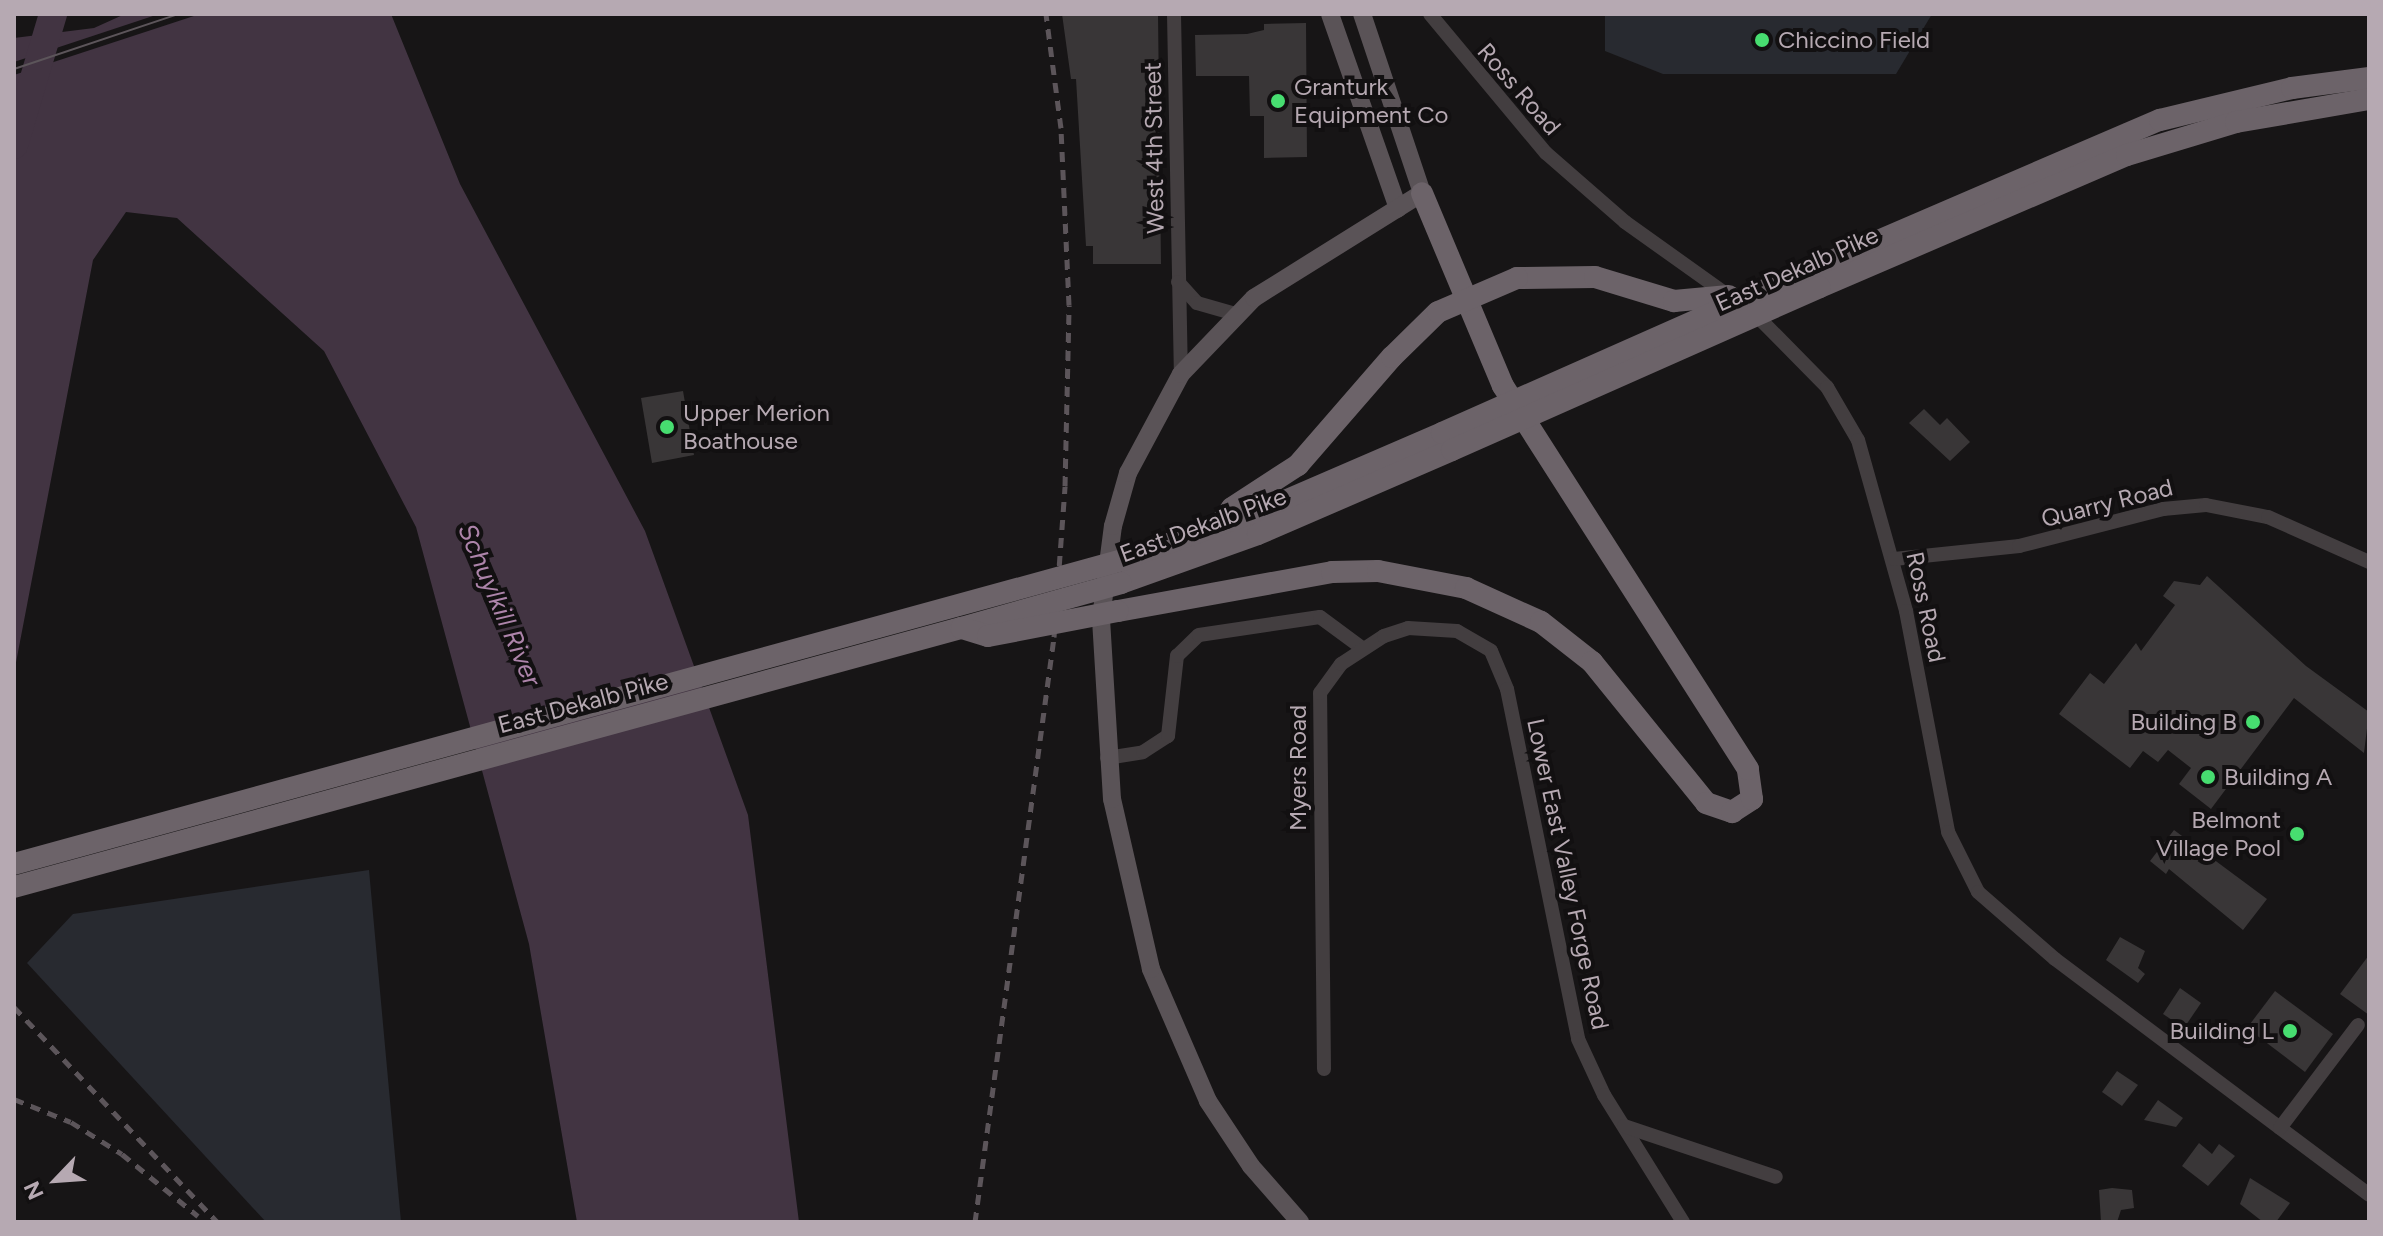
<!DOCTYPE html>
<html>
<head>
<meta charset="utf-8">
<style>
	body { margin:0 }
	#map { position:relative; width:2383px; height:1236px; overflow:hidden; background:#171516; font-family:Figtree,sans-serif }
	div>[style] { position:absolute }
	.green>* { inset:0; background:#282a30 }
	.water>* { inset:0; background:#423442 }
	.pier>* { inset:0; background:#171516 }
	.river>* { height:28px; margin:-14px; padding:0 14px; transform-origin:14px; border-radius:14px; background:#423442 }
	.building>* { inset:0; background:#393637 }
	.minor>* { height:14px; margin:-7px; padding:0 7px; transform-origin:7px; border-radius:7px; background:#433e40 }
	.major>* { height:18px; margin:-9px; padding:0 9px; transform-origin:9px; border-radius:9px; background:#5a5357 }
	.highway>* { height:22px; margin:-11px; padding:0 11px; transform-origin:11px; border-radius:11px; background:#6c6369 }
	.tram>* { height:2px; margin:-1px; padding:0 1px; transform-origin:1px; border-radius:1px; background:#5c555a }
	.rail>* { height:5px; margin-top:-2.5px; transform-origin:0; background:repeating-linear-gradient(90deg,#5c555a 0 10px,transparent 0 18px) }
	.highway-bridge>* { height:22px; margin:-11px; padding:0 11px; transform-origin:11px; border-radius:11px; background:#6c6369 }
	.dots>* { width:22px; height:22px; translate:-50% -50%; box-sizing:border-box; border:4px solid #121011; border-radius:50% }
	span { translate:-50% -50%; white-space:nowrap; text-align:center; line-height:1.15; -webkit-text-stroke:8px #121011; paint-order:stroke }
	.poi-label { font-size:24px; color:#b6a9b2 }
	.left { translate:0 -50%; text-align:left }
	.right { translate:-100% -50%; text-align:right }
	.street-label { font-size:24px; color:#b6a9b2 }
	.water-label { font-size:26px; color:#ad84aa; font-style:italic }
	.frame { position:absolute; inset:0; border:16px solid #b6a9b2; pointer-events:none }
	.north { position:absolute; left:16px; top:1140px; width:80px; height:80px; -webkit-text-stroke:6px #121011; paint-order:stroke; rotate:245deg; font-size:22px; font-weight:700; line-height:32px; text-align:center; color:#b6a9b2 }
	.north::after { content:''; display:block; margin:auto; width:28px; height:36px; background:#b6a9b2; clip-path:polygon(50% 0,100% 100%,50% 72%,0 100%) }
</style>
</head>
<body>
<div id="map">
	<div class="green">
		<div style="clip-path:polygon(1605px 14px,1932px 14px,1896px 74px,1663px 74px,1605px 51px)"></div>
		<div style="clip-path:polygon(369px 870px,401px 1222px,266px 1222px,27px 963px,73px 914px)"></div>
	</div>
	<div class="water">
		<div style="clip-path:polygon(125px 14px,391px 14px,460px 184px,645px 531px,748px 815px,799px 1222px,577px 1222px,529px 944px,416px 527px,324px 351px,177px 218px,126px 212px,93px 260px,14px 673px,14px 38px,94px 28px)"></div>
	</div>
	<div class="pier">
		<div style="clip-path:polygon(159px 14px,200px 14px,14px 75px,14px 62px)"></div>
	</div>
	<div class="river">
		<div style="left:14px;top:145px;width:137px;rotate:-73.4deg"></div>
	</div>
	<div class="building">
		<div style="clip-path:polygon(1062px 14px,1158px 14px,1161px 264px,1093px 264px,1093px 246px,1086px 246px,1076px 79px,1071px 79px)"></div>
		<div style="clip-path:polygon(1306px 23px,1307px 157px,1264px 158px,1264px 116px,1250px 116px,1249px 76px,1196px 76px,1195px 35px,1247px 34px,1264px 30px,1264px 24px)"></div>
		<div style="clip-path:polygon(683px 391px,694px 455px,652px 463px,641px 398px)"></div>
		<div style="clip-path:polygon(1924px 409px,1940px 425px,1947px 418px,1970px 442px,1950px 461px,1909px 423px)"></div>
		<div style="clip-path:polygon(2207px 576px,2306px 666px,2369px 712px,2364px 753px,2294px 698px,2211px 809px,2179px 784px,2191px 768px,2168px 750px,2158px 762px,2143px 751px,2130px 768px,2059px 714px,2090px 673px,2104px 684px,2136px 643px,2141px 651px,2175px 605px,2163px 596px,2174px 581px,2200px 585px)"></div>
		<div style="clip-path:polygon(2174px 830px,2267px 899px,2243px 930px,2169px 869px,2166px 874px,2150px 861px)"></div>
		<div style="clip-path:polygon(2120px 937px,2145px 951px,2138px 968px,2145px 974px,2138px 983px,2106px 960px)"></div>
		<div style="clip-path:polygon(2369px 955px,2369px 1015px,2340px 994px)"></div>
		<div style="clip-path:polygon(2180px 988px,2201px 1003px,2184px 1028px,2163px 1014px)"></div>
		<div style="clip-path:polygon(2275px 991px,2333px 1034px,2305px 1072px,2247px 1028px)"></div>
		<div style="clip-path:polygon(2117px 1071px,2138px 1085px,2122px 1106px,2102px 1092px)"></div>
		<div style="clip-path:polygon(2158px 1100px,2183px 1118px,2176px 1127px,2144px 1120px)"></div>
		<div style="clip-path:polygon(2199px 1143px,2212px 1154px,2219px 1144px,2235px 1156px,2208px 1186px,2182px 1166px)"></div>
		<div style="clip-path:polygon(2250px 1178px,2290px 1203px,2276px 1222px,2263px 1222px,2240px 1204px)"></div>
		<div style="clip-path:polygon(2112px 1188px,2132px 1190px,2134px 1208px,2121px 1210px,2117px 1222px,2101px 1222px,2099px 1190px)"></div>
	</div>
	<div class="minor">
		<div style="left:1174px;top:14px;width:360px;rotate:88.9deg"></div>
		<div style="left:1430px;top:14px;width:181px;rotate:50.2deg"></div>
		<div style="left:1546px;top:153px;width:105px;rotate:41.1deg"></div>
		<div style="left:1625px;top:222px;width:129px;rotate:35.5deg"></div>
		<div style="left:1178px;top:282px;width:28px;rotate:48deg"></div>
		<div style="left:1197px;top:303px;width:40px;rotate:16deg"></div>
		<div style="left:1754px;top:313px;width:104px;rotate:45.4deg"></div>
		<div style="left:1827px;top:387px;width:61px;rotate:59.7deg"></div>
		<div style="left:1858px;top:440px;width:178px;rotate:74.3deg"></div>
		<div style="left:1906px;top:611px;width:225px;rotate:79.2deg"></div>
		<div style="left:1948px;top:832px;width:67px;rotate:63.4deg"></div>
		<div style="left:1978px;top:892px;width:102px;rotate:41deg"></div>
		<div style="left:2055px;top:959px;width:393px;rotate:36.9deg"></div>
		<div style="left:1894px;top:559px;width:126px;rotate:-5.9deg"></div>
		<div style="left:2019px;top:546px;width:149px;rotate:-14.4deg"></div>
		<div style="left:2163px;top:509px;width:43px;rotate:-5.3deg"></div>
		<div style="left:2206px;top:505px;width:63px;rotate:11deg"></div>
		<div style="left:2268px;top:517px;width:111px;rotate:24deg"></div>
		<div style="left:1107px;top:758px;width:36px;rotate:-9deg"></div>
		<div style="left:1143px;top:752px;width:30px;rotate:-33deg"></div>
		<div style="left:1168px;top:736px;width:81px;rotate:-83.6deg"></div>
		<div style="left:1177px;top:656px;width:30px;rotate:-44deg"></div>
		<div style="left:1199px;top:635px;width:122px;rotate:-8.5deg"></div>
		<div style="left:1320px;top:617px;width:52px;rotate:36.4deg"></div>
		<div style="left:1324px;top:1069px;width:376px;rotate:-90.6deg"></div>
		<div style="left:1320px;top:693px;width:36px;rotate:-54deg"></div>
		<div style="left:1341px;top:664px;width:51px;rotate:-33.1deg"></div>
		<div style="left:1384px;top:636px;width:25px;rotate:-18deg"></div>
		<div style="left:1408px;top:628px;width:49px;rotate:3.5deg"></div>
		<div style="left:1457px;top:631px;width:39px;rotate:30deg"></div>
		<div style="left:1491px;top:651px;width:41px;rotate:67.2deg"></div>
		<div style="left:1507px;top:689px;width:357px;rotate:78.5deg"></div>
		<div style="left:1578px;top:1039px;width:62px;rotate:65.1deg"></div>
		<div style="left:1604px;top:1095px;width:150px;rotate:58.1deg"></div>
		<div style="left:1624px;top:1126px;width:160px;rotate:18.5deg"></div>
		<div style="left:2280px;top:1128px;width:129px;rotate:-52.9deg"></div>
	</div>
	<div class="major">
		<div style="left:1330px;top:14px;width:206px;rotate:70.7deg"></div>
		<div style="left:1300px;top:1222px;width:74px;rotate:-131.2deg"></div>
		<div style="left:1251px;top:1166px;width:78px;rotate:-123.5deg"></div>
		<div style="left:1208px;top:1101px;width:144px;rotate:-113.4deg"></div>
		<div style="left:1151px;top:969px;width:174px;rotate:-102.9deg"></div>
		<div style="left:1112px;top:799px;width:181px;rotate:-93.5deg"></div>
		<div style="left:1101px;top:618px;width:93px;rotate:-82.6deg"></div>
		<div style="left:1113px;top:526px;width:55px;rotate:-74.2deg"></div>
		<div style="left:1128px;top:473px;width:112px;rotate:-61.8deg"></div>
		<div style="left:1181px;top:374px;width:105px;rotate:-46.2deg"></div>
		<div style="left:1254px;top:298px;width:198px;rotate:-32deg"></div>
		<div style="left:1422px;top:193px;width:189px;rotate:-108.5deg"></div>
	</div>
	<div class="highway">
		<div style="left:1797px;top:276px;width:395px;rotate:-23.3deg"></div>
		<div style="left:2160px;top:120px;width:136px;rotate:-13.6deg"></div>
		<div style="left:2292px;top:88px;width:78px;rotate:-7.4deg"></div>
		<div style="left:1517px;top:278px;width:78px;rotate:-0.7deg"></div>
		<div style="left:1595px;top:277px;width:83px;rotate:16.9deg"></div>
		<div style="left:1674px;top:301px;width:55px;rotate:-5.2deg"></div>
		<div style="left:1820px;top:287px;width:334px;rotate:-23.3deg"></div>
		<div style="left:2127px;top:155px;width:114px;rotate:-16.8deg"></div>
		<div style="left:2236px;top:122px;width:135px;rotate:-9.8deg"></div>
		<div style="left:1220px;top:524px;width:20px;rotate:-53deg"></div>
		<div style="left:1232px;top:508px;width:79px;rotate:-33.1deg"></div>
		<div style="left:1298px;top:465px;width:143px;rotate:-49deg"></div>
		<div style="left:1123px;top:560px;width:140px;rotate:-19.2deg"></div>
		<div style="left:1255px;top:514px;width:204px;rotate:-23.4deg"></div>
		<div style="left:1121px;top:583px;width:145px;rotate:-19.7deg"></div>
		<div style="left:1258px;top:534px;width:211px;rotate:-23.4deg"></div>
		<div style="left:1118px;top:611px;width:218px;rotate:-10.3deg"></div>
		<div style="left:1332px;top:572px;width:46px;rotate:-1.2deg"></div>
		<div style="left:1378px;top:571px;width:90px;rotate:10.9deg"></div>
		<div style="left:1466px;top:588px;width:82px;rotate:24.4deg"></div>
		<div style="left:1541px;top:622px;width:65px;rotate:38.1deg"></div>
		<div style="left:1592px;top:662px;width:181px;rotate:51deg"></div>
		<div style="left:1706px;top:803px;width:28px;rotate:19deg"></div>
		<div style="left:1732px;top:812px;width:24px;rotate:-33deg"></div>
		<div style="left:1752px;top:799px;width:30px;rotate:-98deg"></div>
		<div style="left:1748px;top:769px;width:455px;rotate:-122.6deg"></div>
		<div style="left:1503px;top:386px;width:209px;rotate:-112.8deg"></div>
		<div style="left:14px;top:887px;width:982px;rotate:-15.3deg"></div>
	</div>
	<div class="tram">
		<div style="left:14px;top:69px;width:173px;rotate:-18.5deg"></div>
	</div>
	<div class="rail">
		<div style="left:14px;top:1007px;width:296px;rotate:46.6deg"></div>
		<div style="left:14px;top:1099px;width:61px;rotate:22deg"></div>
		<div style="left:71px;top:1122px;width:60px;rotate:32.1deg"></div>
		<div style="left:122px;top:1154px;width:98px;rotate:39.2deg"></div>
		<div style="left:975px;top:1222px;width:590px;rotate:-82.31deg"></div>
		<div style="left:1054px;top:637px;width:151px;rotate:-85.8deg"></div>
		<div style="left:1065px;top:486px;width:181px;rotate:-88.7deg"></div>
		<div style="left:1069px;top:305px;width:177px;rotate:-92.6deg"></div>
		<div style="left:1061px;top:128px;width:115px;rotate:-97.5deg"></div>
	</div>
	<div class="highway-bridge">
		<div style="left:1392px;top:357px;width:64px;rotate:-44.4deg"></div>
		<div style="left:1438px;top:312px;width:86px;rotate:-23.3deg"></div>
		<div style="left:1442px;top:433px;width:388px;rotate:-23.9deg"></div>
		<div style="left:1452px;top:450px;width:402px;rotate:-23.9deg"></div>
		<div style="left:961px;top:628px;width:166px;rotate:-15.7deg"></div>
		<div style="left:962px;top:628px;width:27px;rotate:17deg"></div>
		<div style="left:988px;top:636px;width:132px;rotate:-10.9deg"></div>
		<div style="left:14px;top:864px;width:1150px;rotate:-15.33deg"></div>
	</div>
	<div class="dots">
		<div style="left:1762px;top:40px;background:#47dd70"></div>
		<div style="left:1278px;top:101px;background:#47dd70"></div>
		<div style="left:667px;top:427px;background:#47dd70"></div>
		<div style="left:2253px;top:722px;background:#47dd70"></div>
		<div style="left:2208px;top:777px;background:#47dd70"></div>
		<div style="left:2297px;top:834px;background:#47dd70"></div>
		<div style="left:2290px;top:1031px;background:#47dd70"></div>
	</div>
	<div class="poi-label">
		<span class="left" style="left:1778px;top:40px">Chiccino Field</span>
		<span class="left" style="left:1294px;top:101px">Granturk<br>Equipment Co</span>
		<span class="left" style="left:683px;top:427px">Upper Merion<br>Boathouse</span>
		<span class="right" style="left:2237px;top:722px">Building B</span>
		<span class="left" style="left:2224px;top:777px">Building A</span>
		<span class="right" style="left:2281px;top:834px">Belmont<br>Village Pool</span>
		<span class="right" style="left:2274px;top:1031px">Building L</span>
	</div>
	<div class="street-label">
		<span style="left:1519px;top:89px;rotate:49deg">Ross Road</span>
		<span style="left:1154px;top:148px;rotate:-91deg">West 4th Street</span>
		<span style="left:1797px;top:269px;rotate:-24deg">East Dekalb Pike</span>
		<span style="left:2107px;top:503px;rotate:-14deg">Quarry Road</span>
		<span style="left:1203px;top:525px;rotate:-20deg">East Dekalb Pike</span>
		<span style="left:1926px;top:607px;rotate:78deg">Ross Road</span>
		<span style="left:583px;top:703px;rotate:-15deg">East Dekalb Pike</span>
		<span style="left:1298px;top:768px;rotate:-90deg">Myers Road</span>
		<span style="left:1568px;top:874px;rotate:78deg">Lower East Valley Forge Road</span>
	</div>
	<div class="water-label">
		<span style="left:499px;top:605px;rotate:67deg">Schuylkill River</span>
	</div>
	<div class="frame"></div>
	<div class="north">N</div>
</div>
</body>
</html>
